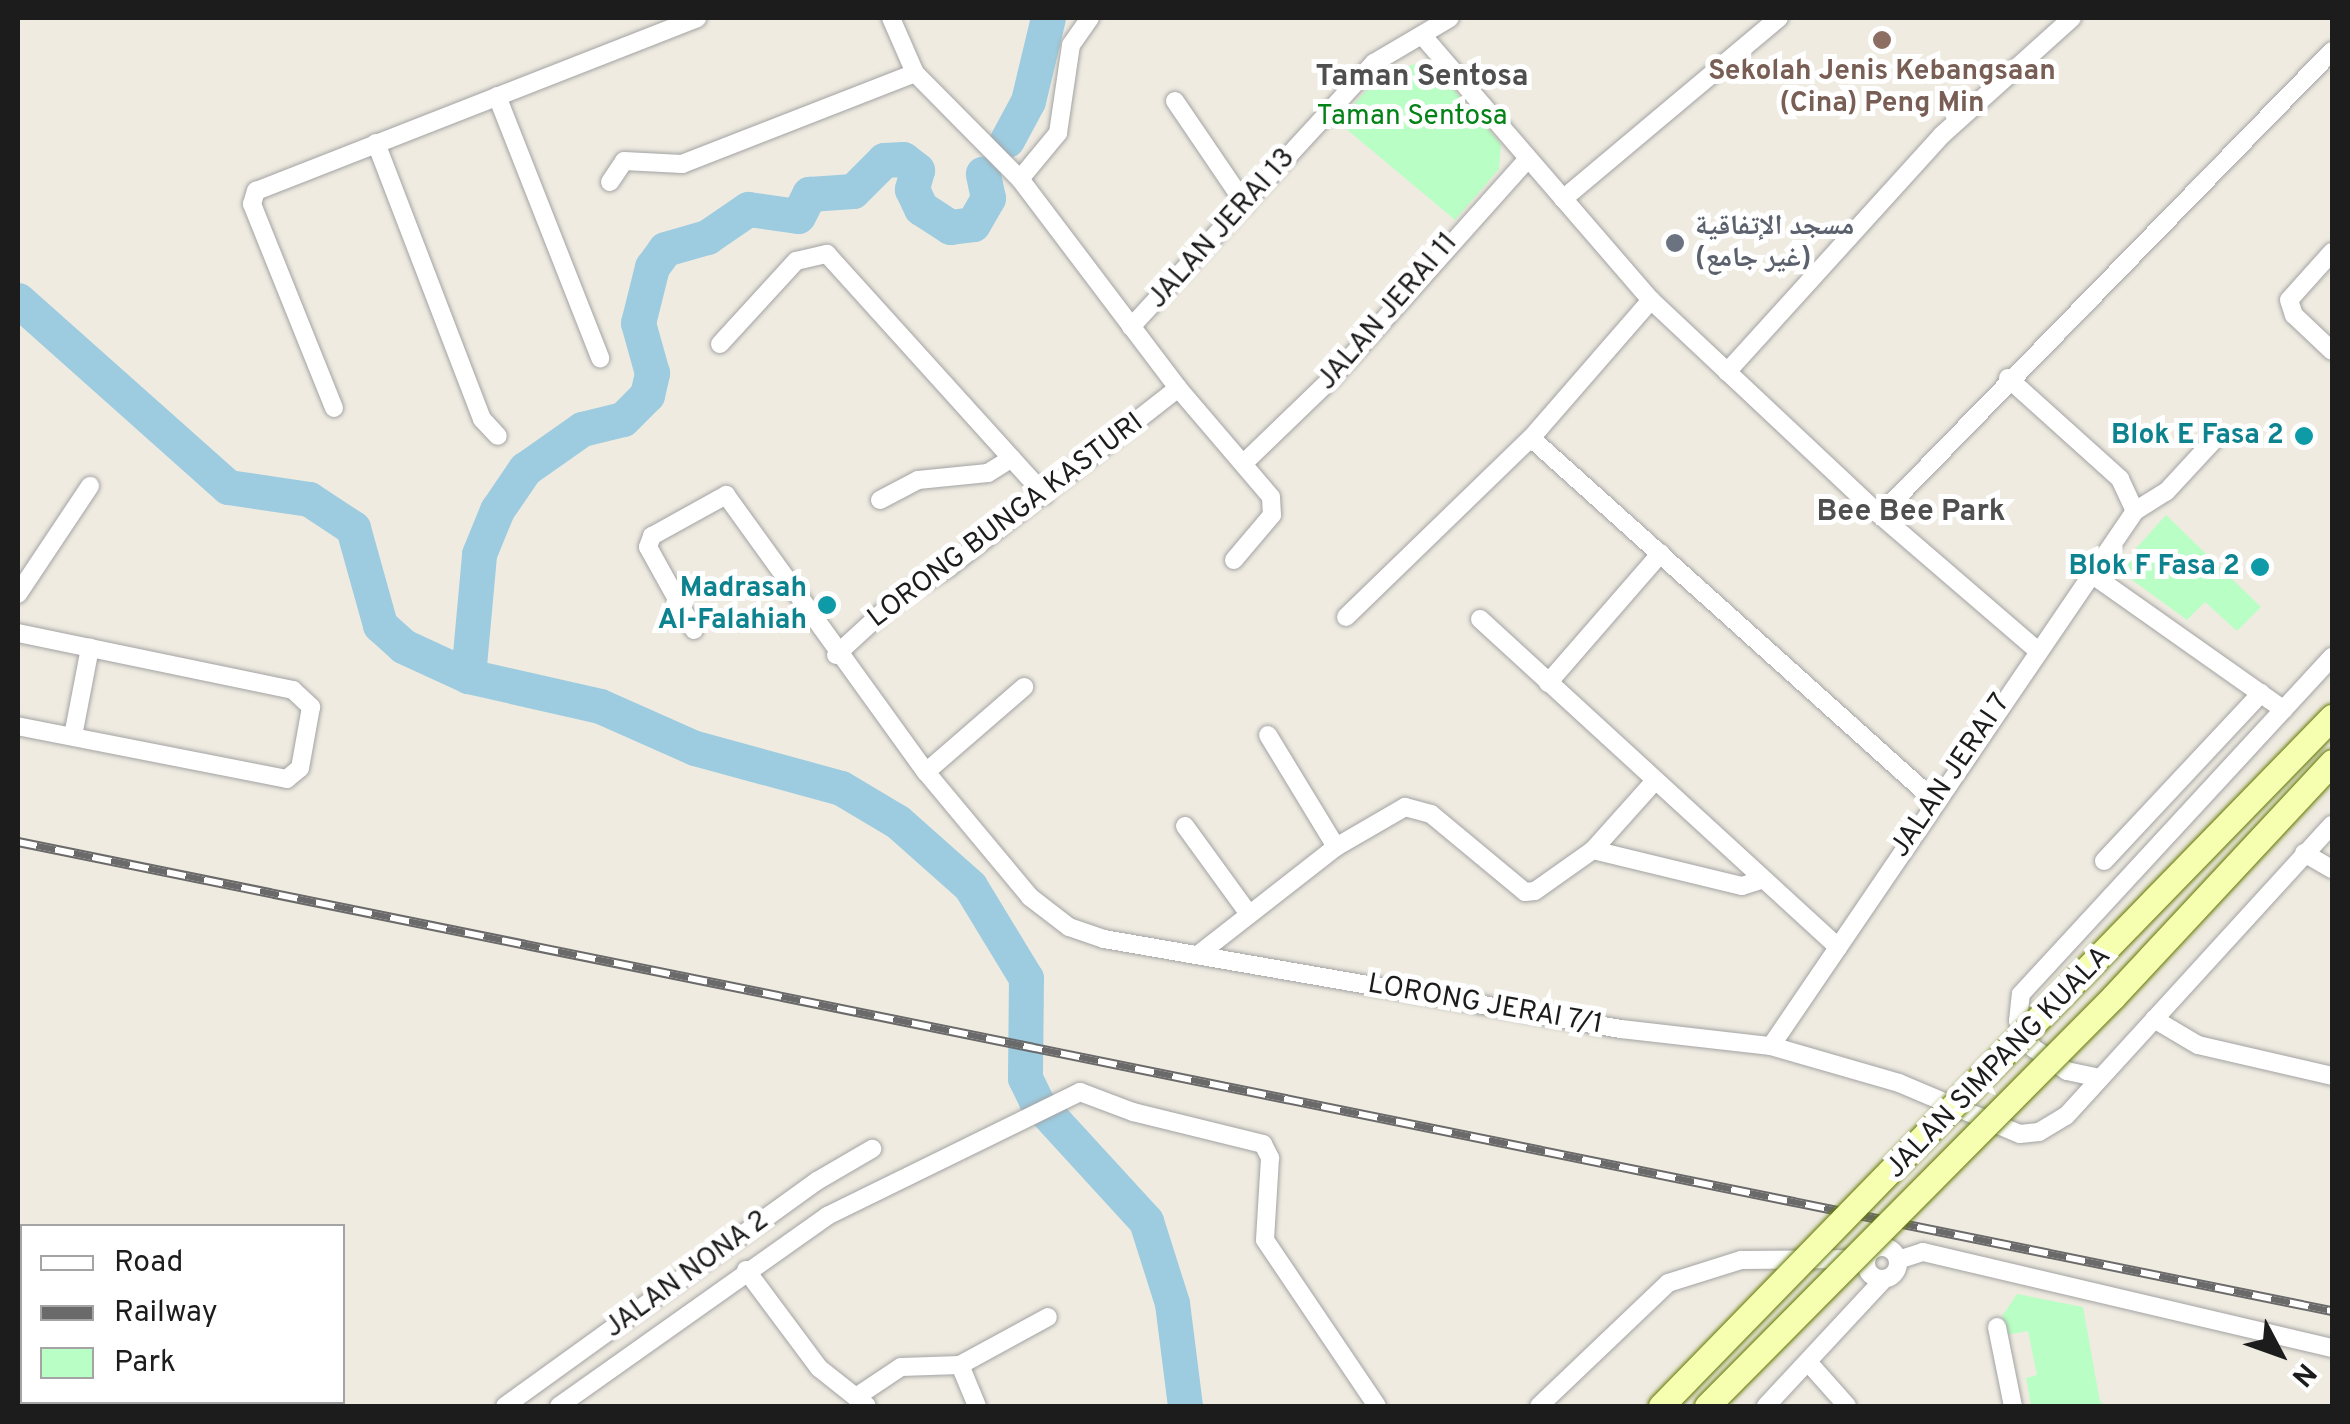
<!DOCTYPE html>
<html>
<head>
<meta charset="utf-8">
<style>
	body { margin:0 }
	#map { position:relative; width:2350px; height:1424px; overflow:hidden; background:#efebe1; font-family:Overpass,"Noto Naskh Arabic",sans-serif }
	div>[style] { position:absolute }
	.park>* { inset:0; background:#b9fec4 }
	.river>* { height:35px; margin:-17.5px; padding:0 17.5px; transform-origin:17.5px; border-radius:17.5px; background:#9dcce0 }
	.roads { filter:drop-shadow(0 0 2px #a3a3a3) drop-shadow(0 0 2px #a3a3a3) }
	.street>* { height:18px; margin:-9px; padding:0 9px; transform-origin:9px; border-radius:9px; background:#fff }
	.street>.ring { margin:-9px; padding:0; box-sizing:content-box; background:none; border:18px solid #fff; border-radius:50% }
	.rail>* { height:10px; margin-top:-5px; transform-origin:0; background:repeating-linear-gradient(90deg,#fff 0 19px,#6a6a6a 0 38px); box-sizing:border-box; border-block:2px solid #6a6a6a }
	.bridges { filter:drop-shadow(0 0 2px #617700) drop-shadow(0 0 2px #617700) }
	.secondary-bridge>* { height:25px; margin:-12.5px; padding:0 12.5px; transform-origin:12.5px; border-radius:12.5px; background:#f5ffaf }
	.dots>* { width:28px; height:28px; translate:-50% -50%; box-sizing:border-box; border:5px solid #fff; border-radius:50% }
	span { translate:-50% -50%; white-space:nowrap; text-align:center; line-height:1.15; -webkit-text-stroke:10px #fff; paint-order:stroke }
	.education-label { font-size:28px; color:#785e54; font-weight:700 }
	.park-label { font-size:28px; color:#028217 }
	.worship-label { font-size:28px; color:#5b616d; font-weight:700 }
	.left { translate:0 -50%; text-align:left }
	.street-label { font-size:28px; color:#1c1c1c }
	.culture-label { font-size:28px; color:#0d838f; font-weight:700 }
	.right { translate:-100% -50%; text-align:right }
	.neighbourhood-label { font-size:30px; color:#4f4f4f; font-weight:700 }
	.frame { position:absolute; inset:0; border:20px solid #1c1c1c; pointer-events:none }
	.legend { position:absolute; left:20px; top:1224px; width:325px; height:180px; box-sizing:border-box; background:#fff; border:2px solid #a4a4a4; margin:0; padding:12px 18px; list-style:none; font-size:30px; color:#1c1c1c }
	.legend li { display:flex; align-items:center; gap:20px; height:50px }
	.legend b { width:50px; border:2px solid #a4a4a4 }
	.north { position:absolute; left:2230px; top:1304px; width:100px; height:100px; -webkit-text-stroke:8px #fff; paint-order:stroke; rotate:131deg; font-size:28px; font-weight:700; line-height:40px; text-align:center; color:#1c1c1c }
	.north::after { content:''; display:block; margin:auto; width:35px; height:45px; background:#1c1c1c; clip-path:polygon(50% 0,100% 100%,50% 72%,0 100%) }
</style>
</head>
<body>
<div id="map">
	<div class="park">
		<div style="clip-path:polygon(1428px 60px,1501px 144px,1499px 169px,1455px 220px,1338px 122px,1380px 75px)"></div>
		<div style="clip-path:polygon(2166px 515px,2261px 607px,2237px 631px,2205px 602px,2187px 620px,2124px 574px,2122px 564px)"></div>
		<div style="clip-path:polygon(2017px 1294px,2083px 1307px,2100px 1402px,2109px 1406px,2031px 1406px,2026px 1378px,2037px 1375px,2028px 1331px,2006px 1335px,2002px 1316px)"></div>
	</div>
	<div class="river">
		<div style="left:1007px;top:140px;width:44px;rotate:-61.7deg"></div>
		<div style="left:1028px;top:101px;width:85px;rotate:-76.5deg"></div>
		<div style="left:18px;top:300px;width:281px;rotate:41.7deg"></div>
		<div style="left:228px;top:487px;width:82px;rotate:8.4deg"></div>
		<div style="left:309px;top:499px;width:53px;rotate:33.4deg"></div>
		<div style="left:353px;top:528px;width:101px;rotate:74.4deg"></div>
		<div style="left:380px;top:625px;width:31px;rotate:42deg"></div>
		<div style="left:403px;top:646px;width:72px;rotate:24.8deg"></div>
		<div style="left:468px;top:676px;width:135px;rotate:12.8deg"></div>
		<div style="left:600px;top:706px;width:104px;rotate:23.9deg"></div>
		<div style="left:695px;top:748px;width:151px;rotate:15.3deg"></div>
		<div style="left:841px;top:788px;width:66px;rotate:30.8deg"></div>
		<div style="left:898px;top:822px;width:96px;rotate:41.6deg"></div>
		<div style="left:970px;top:886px;width:108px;rotate:58.7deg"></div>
		<div style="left:1026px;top:978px;width:100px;rotate:90.6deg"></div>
		<div style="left:1025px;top:1078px;width:25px;rotate:64deg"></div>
		<div style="left:1036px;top:1101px;width:163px;rotate:47.5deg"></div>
		<div style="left:1146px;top:1221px;width:86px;rotate:72.4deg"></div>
		<div style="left:1172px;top:1303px;width:104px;rotate:82.8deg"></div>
		<div style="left:468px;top:676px;width:122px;rotate:-84.8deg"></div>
		<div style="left:479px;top:554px;width:48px;rotate:-67.8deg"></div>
		<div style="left:497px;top:510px;width:50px;rotate:-55.7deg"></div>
		<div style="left:525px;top:469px;width:70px;rotate:-35.1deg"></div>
		<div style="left:582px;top:429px;width:42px;rotate:-13.7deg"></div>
		<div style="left:623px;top:419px;width:34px;rotate:-45deg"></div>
		<div style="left:647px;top:395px;width:23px;rotate:-77deg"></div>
		<div style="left:652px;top:373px;width:52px;rotate:-105.6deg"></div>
		<div style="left:638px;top:323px;width:58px;rotate:-76deg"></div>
		<div style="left:652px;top:267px;width:22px;rotate:-54deg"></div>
		<div style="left:665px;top:249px;width:44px;rotate:-15.9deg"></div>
		<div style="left:707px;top:237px;width:50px;rotate:-34.3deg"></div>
		<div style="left:748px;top:209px;width:50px;rotate:8deg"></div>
		<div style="left:798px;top:216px;width:25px;rotate:-63deg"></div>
		<div style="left:809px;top:194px;width:44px;rotate:-3.9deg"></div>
		<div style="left:853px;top:191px;width:44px;rotate:-45deg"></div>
		<div style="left:884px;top:160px;width:19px;rotate:-3deg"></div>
		<div style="left:903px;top:159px;width:18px;rotate:38deg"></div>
		<div style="left:917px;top:170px;width:20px;rotate:105deg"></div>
		<div style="left:912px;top:189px;width:21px;rotate:65deg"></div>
		<div style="left:921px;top:208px;width:35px;rotate:33deg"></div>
		<div style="left:950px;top:227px;width:23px;rotate:-7deg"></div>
		<div style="left:973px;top:224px;width:30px;rotate:-60deg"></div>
		<div style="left:988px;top:198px;width:25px;rotate:-102deg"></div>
	</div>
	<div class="roads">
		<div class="street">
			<div style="left:891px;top:18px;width:60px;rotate:66.4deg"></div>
			<div style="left:915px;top:73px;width:149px;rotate:45.3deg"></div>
			<div style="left:1020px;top:179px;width:262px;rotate:52.9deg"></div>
			<div style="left:1178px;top:388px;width:143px;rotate:49.5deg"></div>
			<div style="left:1271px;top:497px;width:18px;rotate:87deg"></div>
			<div style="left:1272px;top:515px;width:59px;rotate:130.2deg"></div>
			<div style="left:1422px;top:35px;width:350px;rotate:49.2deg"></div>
			<div style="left:1651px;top:300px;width:314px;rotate:43.2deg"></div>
			<div style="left:1880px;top:515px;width:206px;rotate:40.7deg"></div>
			<div style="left:497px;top:96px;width:282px;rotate:68.5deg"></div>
			<div style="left:1175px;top:101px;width:125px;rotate:55.8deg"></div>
			<div style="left:376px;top:143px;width:296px;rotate:69deg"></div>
			<div style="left:482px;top:419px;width:23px;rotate:47deg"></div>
			<div style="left:1020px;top:179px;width:60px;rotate:-50.4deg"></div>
			<div style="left:1058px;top:133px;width:89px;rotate:-81.6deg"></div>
			<div style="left:1071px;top:45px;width:33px;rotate:-55deg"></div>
			<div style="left:610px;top:182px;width:25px;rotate:-56deg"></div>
			<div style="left:624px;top:161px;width:58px;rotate:3deg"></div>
			<div style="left:682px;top:164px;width:250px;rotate:-21.3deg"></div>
			<div style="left:1563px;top:199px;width:282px;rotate:-40deg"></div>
			<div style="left:2332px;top:252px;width:64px;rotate:131.9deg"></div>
			<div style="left:2289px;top:300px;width:16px;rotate:72deg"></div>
			<div style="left:2294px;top:315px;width:52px;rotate:43.5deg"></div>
			<div style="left:1131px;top:327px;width:359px;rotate:-47.4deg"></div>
			<div style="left:1374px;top:63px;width:88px;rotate:-30.6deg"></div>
			<div style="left:720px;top:344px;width:113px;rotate:-47.5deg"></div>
			<div style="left:796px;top:261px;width:32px;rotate:-13deg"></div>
			<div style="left:827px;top:254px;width:325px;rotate:47.9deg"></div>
			<div style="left:1727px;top:372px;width:320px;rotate:-47.8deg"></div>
			<div style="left:1942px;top:135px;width:175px;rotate:-42deg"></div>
			<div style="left:2008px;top:378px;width:151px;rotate:42deg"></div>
			<div style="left:2120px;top:479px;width:35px;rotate:65deg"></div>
			<div style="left:334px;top:408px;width:220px;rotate:-111.9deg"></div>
			<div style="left:252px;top:204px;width:14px;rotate:-73deg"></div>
			<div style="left:256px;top:191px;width:474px;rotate:-21.4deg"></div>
			<div style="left:1531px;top:438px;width:543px;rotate:41.94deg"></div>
			<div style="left:1245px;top:462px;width:121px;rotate:-44deg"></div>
			<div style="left:1332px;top:378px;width:294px;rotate:-48.2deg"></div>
			<div style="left:880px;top:500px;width:43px;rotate:-27.8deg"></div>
			<div style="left:918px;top:480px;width:70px;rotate:-5.7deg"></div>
			<div style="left:988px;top:473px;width:28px;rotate:-32deg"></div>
			<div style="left:2135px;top:511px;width:36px;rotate:-32deg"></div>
			<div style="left:2166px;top:492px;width:71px;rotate:-47.3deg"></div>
			<div style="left:1880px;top:515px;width:648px;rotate:-45.75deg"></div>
			<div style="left:2090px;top:573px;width:237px;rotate:35.2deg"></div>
			<div style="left:18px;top:594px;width:130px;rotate:-56.3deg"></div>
			<div style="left:1346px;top:617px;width:257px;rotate:-44.1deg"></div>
			<div style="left:1531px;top:438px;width:183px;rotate:-49deg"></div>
			<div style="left:1480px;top:619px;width:486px;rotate:42.5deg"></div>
			<div style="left:694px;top:630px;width:95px;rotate:-119deg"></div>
			<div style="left:648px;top:547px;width:12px;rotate:-70deg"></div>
			<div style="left:652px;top:536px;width:85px;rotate:-29deg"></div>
			<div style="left:726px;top:495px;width:342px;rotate:54.2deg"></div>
			<div style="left:926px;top:772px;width:163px;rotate:50.2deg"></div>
			<div style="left:1030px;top:897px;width:49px;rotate:37.6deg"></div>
			<div style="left:1069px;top:927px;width:37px;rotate:19deg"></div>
			<div style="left:1104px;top:939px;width:525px;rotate:9.88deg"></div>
			<div style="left:1621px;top:1029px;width:151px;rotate:6.5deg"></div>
			<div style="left:1771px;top:1046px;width:133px;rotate:16.1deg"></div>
			<div style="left:1899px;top:1083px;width:131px;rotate:22.9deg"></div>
			<div style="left:2020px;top:1134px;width:19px;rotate:-6deg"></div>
			<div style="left:2039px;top:1132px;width:31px;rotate:-31deg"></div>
			<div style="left:2066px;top:1116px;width:394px;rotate:-47.6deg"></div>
			<div style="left:18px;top:633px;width:281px;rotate:11.7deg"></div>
			<div style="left:293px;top:690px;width:25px;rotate:43deg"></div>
			<div style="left:311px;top:707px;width:62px;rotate:100.2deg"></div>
			<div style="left:300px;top:768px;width:17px;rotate:140deg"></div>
			<div style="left:287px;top:779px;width:274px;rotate:-168.9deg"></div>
			<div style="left:836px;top:655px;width:83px;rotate:-42.6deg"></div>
			<div style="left:897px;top:599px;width:60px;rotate:-31.3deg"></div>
			<div style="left:948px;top:568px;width:292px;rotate:-38deg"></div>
			<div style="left:1548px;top:683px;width:172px;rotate:-49deg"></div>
			<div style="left:1268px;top:735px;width:131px;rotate:58.7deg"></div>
			<div style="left:73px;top:736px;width:90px;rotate:-79.1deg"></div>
			<div style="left:926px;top:772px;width:130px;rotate:-40.9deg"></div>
			<div style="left:1185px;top:826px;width:109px;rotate:54deg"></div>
			<div style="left:1593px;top:850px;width:153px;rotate:13.6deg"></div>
			<div style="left:1742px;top:886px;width:20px;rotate:-18deg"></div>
			<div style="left:2304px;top:853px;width:32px;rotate:30deg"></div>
			<div style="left:2104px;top:861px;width:230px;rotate:-46.9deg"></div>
			<div style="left:1199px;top:954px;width:174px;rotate:-38deg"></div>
			<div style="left:1336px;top:847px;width:80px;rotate:-30.1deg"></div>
			<div style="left:1405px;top:807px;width:27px;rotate:15deg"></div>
			<div style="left:1431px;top:814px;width:122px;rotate:39.7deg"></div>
			<div style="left:1525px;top:892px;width:10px;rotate:-6deg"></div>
			<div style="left:1535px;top:891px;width:71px;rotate:-35.3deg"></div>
			<div style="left:1593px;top:850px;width:90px;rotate:-48.2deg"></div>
			<div style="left:2154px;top:1019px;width:51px;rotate:30.6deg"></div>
			<div style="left:2198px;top:1045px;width:138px;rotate:13deg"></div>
			<div style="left:1771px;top:1046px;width:647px;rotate:-55.77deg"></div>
			<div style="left:2100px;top:1078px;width:34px;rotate:-168deg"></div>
			<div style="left:2067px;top:1071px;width:41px;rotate:-145.9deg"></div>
			<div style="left:2033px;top:1048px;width:31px;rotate:-119deg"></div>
			<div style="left:2018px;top:1021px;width:27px;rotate:-84deg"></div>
			<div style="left:2021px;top:994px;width:459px;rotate:-47.3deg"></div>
			<div class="ring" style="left:1866px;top:1247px;width:14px;height:14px"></div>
			<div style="left:1898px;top:1260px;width:26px;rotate:-18deg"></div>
			<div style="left:1923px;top:1252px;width:420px;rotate:13.2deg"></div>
			<div style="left:746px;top:1270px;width:122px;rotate:53.3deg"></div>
			<div style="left:819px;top:1368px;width:61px;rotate:38.4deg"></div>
			<div style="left:1997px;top:1327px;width:81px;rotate:78.6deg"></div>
			<div style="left:1808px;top:1362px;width:59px;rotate:48.4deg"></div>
			<div style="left:960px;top:1365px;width:44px;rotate:67.5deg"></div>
			<div style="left:856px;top:1397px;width:54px;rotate:-33.7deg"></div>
			<div style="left:901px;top:1367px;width:59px;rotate:-1.9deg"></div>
			<div style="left:960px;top:1365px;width:100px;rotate:-28.6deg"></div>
			<div style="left:505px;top:1406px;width:385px;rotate:-35.8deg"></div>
			<div style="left:817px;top:1181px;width:64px;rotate:-30.2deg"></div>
			<div style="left:559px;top:1406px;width:329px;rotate:-35.3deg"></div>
			<div style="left:827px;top:1216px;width:282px;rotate:-26.1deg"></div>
			<div style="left:1080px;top:1092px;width:57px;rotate:20.7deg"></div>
			<div style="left:1133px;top:1112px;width:134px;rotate:13.8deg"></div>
			<div style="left:1263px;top:1144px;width:16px;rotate:63deg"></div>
			<div style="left:1270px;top:1158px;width:82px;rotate:93.5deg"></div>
			<div style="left:1265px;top:1240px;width:200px;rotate:56deg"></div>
			<div style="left:1539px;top:1406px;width:178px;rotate:-43.6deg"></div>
			<div style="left:1668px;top:1283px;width:77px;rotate:-17.5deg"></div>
			<div style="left:1741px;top:1260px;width:114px;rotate:-0.5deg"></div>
			<div style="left:1766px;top:1406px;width:173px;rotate:-47.1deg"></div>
		</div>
	</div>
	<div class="rail">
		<div style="left:18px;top:842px;width:2361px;rotate:11.46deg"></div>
	</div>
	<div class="bridges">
		<div class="secondary-bridge">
			<div style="left:1661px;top:1406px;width:962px;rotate:-45.76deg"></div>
			<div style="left:1707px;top:1406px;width:576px;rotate:-45.21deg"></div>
			<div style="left:2113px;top:997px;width:321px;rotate:-47deg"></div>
		</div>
	</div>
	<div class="dots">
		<div style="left:1882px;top:40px;background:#8d6e63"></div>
		<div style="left:1675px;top:243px;background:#6b7280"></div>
		<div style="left:2304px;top:436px;background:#0f9aa8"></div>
		<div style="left:2260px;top:567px;background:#0f9aa8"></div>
		<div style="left:827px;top:605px;background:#0f9aa8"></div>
	</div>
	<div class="education-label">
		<span style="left:1882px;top:88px">Sekolah Jenis Kebangsaan<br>(Cina) Peng Min</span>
	</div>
	<div class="park-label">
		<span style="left:1412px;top:117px">Taman Sentosa</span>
	</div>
	<div class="worship-label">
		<span class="left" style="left:1695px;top:243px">مسجد الإتفاقية<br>(غير جامع)</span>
	</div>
	<div class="street-label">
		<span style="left:1222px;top:229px;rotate:-48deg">JALAN JERAI 13</span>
		<span style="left:1388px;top:312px;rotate:-49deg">JALAN JERAI 11</span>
		<span style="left:1006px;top:521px;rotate:-37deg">LORONG BUNGA KASTURI</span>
		<span style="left:1951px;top:776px;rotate:-56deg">JALAN JERAI 7</span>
		<span style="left:1485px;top:1005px;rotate:10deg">LORONG JERAI 7/1</span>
		<span style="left:1999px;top:1063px;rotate:-46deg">JALAN SIMPANG KUALA</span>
		<span style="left:687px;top:1275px;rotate:-36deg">JALAN NONA 2</span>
	</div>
	<div class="culture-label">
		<span class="right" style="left:2284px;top:436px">Blok E Fasa 2</span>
		<span class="right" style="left:2240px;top:567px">Blok F Fasa 2</span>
		<span class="right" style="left:807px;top:605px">Madrasah<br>Al-Falahiah</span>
	</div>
	<div class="neighbourhood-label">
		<span style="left:1422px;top:78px">Taman Sentosa</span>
		<span style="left:1911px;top:513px">Bee Bee Park</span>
	</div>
	<div class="frame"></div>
	<ul class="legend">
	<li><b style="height:12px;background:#fff"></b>Road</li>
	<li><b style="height:12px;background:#6a6a6a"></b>Railway</li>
	<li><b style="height:28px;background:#b9fec4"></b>Park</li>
	</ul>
	<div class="north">N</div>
</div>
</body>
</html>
